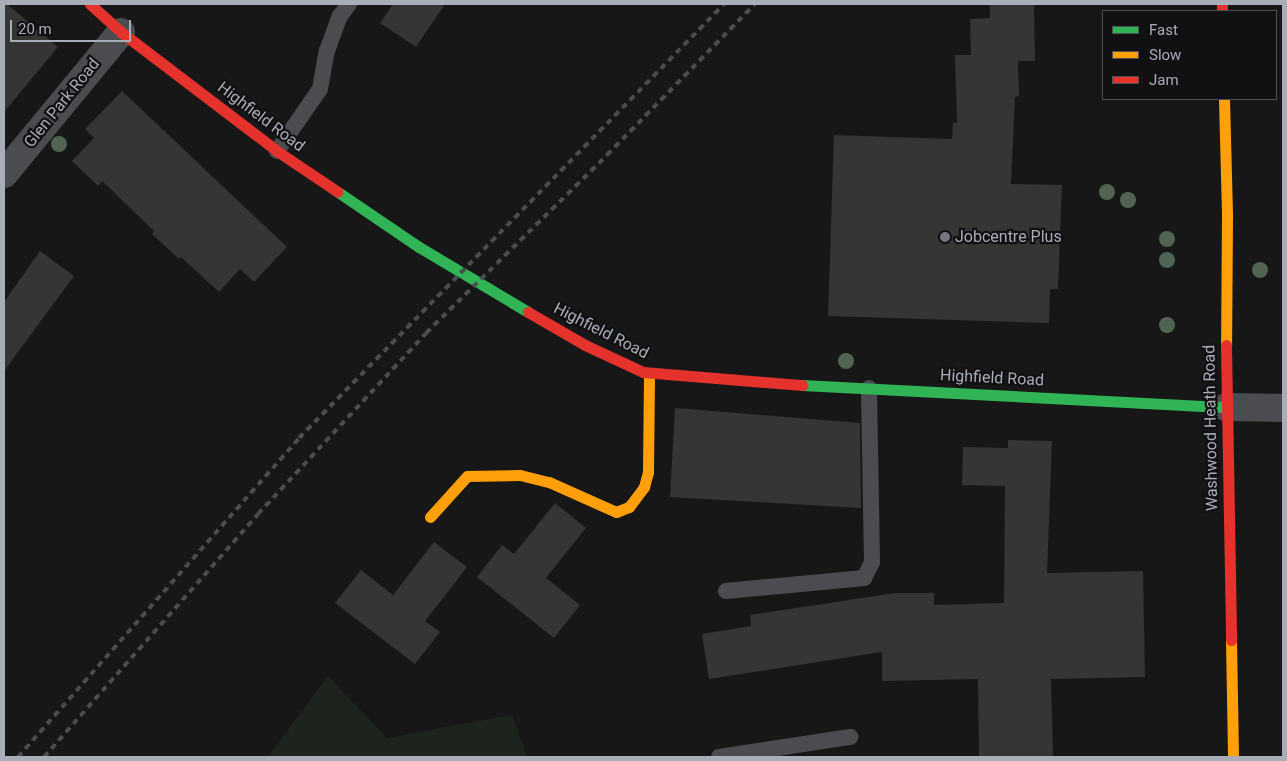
<!DOCTYPE html>
<html>
<head>
<meta charset="utf-8">
<style>
	body { margin:0 }
	#map { position:relative; width:1287px; height:761px; overflow:hidden; background:#171717; font-family:Roboto,sans-serif }
	div>[style] { position:absolute }
	.green>* { inset:0; background:#1d241e }
	.building>* { inset:0; background:#353536 }
	.lane>* { height:16px; margin:-8px; padding:0 8px; transform-origin:8px; border-radius:8px; background:#4b4c50 }
	.street>* { height:28px; margin:-14px; padding:0 14px; transform-origin:14px; border-radius:14px; background:#4b4c50 }
	.fast>* { height:11px; margin:-5.5px; padding:0 5.5px; transform-origin:5.5px; border-radius:5.5px; background:#30b455 }
	.slow>* { height:11px; margin:-5.5px; padding:0 5.5px; transform-origin:5.5px; border-radius:5.5px; background:#ff9f0a }
	.jam>* { height:11px; margin:-5.5px; padding:0 5.5px; transform-origin:5.5px; border-radius:5.5px; background:#e5322d }
	.rail>* { height:4px; margin-top:-2px; transform-origin:0; background:repeating-linear-gradient(90deg,#4b4c4f 0 6px,transparent 0 11px) }
	.trees>* { width:16px; height:16px; margin:-8px; border-radius:50%; background:#506451 }
	.dots>* { width:14px; height:14px; translate:-50% -50%; box-sizing:border-box; border:2px solid #111113; border-radius:50% }
	span { translate:-50% -50%; white-space:nowrap; text-align:center; line-height:1.15; -webkit-text-stroke:4.5px #111113; paint-order:stroke }
	.street-label { font-size:16px; color:#a8adb8 }
	.poi-label { font-size:16px; color:#a8adb8 }
	.left { translate:0 -50%; text-align:left }
	.frame { position:absolute; inset:0; border:5px solid #a8adb8; pointer-events:none }
	.legend { position:absolute; left:1102px; top:10px; width:175px; height:90px; box-sizing:border-box; background:#111113; border:1px solid #4d4f55; margin:0; padding:6px 9px; list-style:none; font-size:15px; color:#a8adb8 }
	.legend li { display:flex; align-items:center; gap:10px; height:25px }
	.legend b { width:25px; border:1px solid #4d4f55 }
	.scale { position:absolute; left:10px; top:20px; width:121px; height:22px; box-sizing:border-box; border:2px solid #a8adb8; border-top:0; padding-left:6px; font-size:15px; line-height:18px; white-space:nowrap; color:#a8adb8; -webkit-text-stroke:4px #111113; paint-order:stroke }
</style>
</head>
<body>
<div id="map">
	<div class="green">
		<div style="clip-path:polygon(328px 676px,387px 738px,512px 715px,527px 757px,268px 757px)"></div>
	</div>
	<div class="building">
		<div style="clip-path:polygon(4px 4px,7px 4px,58px 47px,4px 112px)"></div>
		<div style="clip-path:polygon(393px 4px,445px 4px,416px 47px,380px 23px)"></div>
		<div style="clip-path:polygon(990px 4px,1034px 4px,1035px 61px,1018px 61px,1019px 96px,1015px 97px,1011px 184px,1062px 185px,1058px 289px,1050px 289px,1049px 323px,828px 316px,834px 135px,952px 139px,953px 123px,957px 123px,955px 55px,971px 55px,970px 19px,990px 18px)"></div>
		<div style="clip-path:polygon(122px 91px,287px 247px,254px 282px,240px 269px,219px 292px,181px 257px,179px 259px,152px 234px,154px 231px,102px 181px,98px 186px,72px 161px,94px 138px,85px 129px)"></div>
		<div style="clip-path:polygon(40px 251px,74px 276px,4px 371px,4px 302px)"></div>
		<div style="clip-path:polygon(675px 408px,860px 423px,861px 508px,670px 497px)"></div>
		<div style="clip-path:polygon(1008px 440px,1052px 441px,1047px 573px,1143px 571px,1145px 677px,1051px 679px,1053px 757px,979px 757px,978px 679px,882px 681px,882px 652px,709px 679px,702px 634px,751px 626px,750px 615px,895px 593px,934px 593px,934px 605px,1004px 603px,1005px 486px,962px 485px,963px 447px,1008px 448px)"></div>
		<div style="clip-path:polygon(555px 503px,586px 528px,546px 578px,580px 605px,554px 638px,477px 577px,502px 545px,514px 554px)"></div>
		<div style="clip-path:polygon(434px 542px,467px 567px,425px 621px,440px 632px,415px 664px,335px 603px,361px 570px,393px 595px)"></div>
	</div>
	<div class="lane">
		<div style="left:277px;top:151px;width:75px;rotate:-55.3deg"></div>
		<div style="left:320px;top:89px;width:39px;rotate:-80deg"></div>
		<div style="left:327px;top:51px;width:37px;rotate:-70deg"></div>
		<div style="left:340px;top:16px;width:15px;rotate:-53deg"></div>
		<div style="left:726px;top:591px;width:139px;rotate:-5.4deg"></div>
		<div style="left:864px;top:578px;width:18px;rotate:-63deg"></div>
		<div style="left:872px;top:562px;width:174px;rotate:-91deg"></div>
		<div style="left:719px;top:757px;width:133px;rotate:-8.7deg"></div>
	</div>
	<div class="street">
		<div style="left:4px;top:174px;width:184px;rotate:-50.5deg"></div>
		<div style="left:1226px;top:407px;width:57px;rotate:1deg"></div>
	</div>
	<div class="fast">
		<div style="left:338px;top:192px;width:98px;rotate:34.2deg"></div>
		<div style="left:419px;top:247px;width:127px;rotate:30.8deg"></div>
		<div style="left:802px;top:385px;width:425px;rotate:3deg"></div>
	</div>
	<div class="slow">
		<div style="left:1224px;top:99px;width:116px;rotate:88.5deg"></div>
		<div style="left:1227px;top:215px;width:130px;rotate:90.4deg"></div>
		<div style="left:430px;top:517px;width:55px;rotate:-47.9deg"></div>
		<div style="left:467px;top:476px;width:53px;rotate:-1.1deg"></div>
		<div style="left:520px;top:475px;width:30px;rotate:14deg"></div>
		<div style="left:549px;top:482px;width:73px;rotate:24.1deg"></div>
		<div style="left:616px;top:512px;width:14px;rotate:-21deg"></div>
		<div style="left:629px;top:507px;width:25px;rotate:-53deg"></div>
		<div style="left:644px;top:487px;width:16px;rotate:-75deg"></div>
		<div style="left:648px;top:472px;width:99px;rotate:-89.4deg"></div>
		<div style="left:1231px;top:640px;width:117px;rotate:89deg"></div>
	</div>
	<div class="jam">
		<div style="left:90px;top:4px;width:42px;rotate:42.1deg"></div>
		<div style="left:121px;top:32px;width:196px;rotate:37.3deg"></div>
		<div style="left:277px;top:151px;width:73px;rotate:33.9deg"></div>
		<div style="left:1222px;top:4px;width:7px;rotate:90deg"></div>
		<div style="left:528px;top:312px;width:66px;rotate:30.1deg"></div>
		<div style="left:585px;top:345px;width:64px;rotate:25deg"></div>
		<div style="left:643px;top:372px;width:160px;rotate:4.7deg"></div>
		<div style="left:1226px;top:345px;width:295px;rotate:89deg"></div>
	</div>
	<div class="rail">
		<div style="left:18px;top:757px;width:425px;rotate:-48.6deg"></div>
		<div style="left:299px;top:438px;width:607px;rotate:-45.6deg"></div>
		<div style="left:44px;top:757px;width:324px;rotate:-48.6deg"></div>
		<div style="left:258px;top:514px;width:247px;rotate:-47.1deg"></div>
		<div style="left:426px;top:333px;width:254px;rotate:-44.5deg"></div>
		<div style="left:607px;top:155px;width:211px;rotate:-45.6deg"></div>
	</div>
	<div class="trees">
		<div style="left:59px;top:144px"></div>
		<div style="left:1107px;top:192px"></div>
		<div style="left:1128px;top:200px"></div>
		<div style="left:1167px;top:239px"></div>
		<div style="left:1167px;top:260px"></div>
		<div style="left:1260px;top:270px"></div>
		<div style="left:1167px;top:325px"></div>
		<div style="left:846px;top:361px"></div>
	</div>
	<div class="dots">
		<div style="left:945px;top:237px;background:#757880"></div>
	</div>
	<div class="street-label">
		<span style="left:62px;top:103px;rotate:-51deg">Glen Park Road</span>
		<span style="left:261px;top:117px;rotate:37deg">Highfield Road</span>
		<span style="left:601px;top:331px;rotate:27deg">Highfield Road</span>
		<span style="left:992px;top:378px;rotate:3deg">Highfield Road</span>
		<span style="left:1211px;top:428px;rotate:-91deg">Washwood Heath Road</span>
	</div>
	<div class="poi-label">
		<span class="left" style="left:955px;top:237px">Jobcentre Plus</span>
	</div>
	<div class="frame"></div>
	<ul class="legend">
	<li><b style="height:6px;background:#30b455"></b>Fast</li>
	<li><b style="height:6px;background:#ff9f0a"></b>Slow</li>
	<li><b style="height:6px;background:#e5322d"></b>Jam</li>
	</ul>
	<div class="scale">20 m</div>
</div>
</body>
</html>
